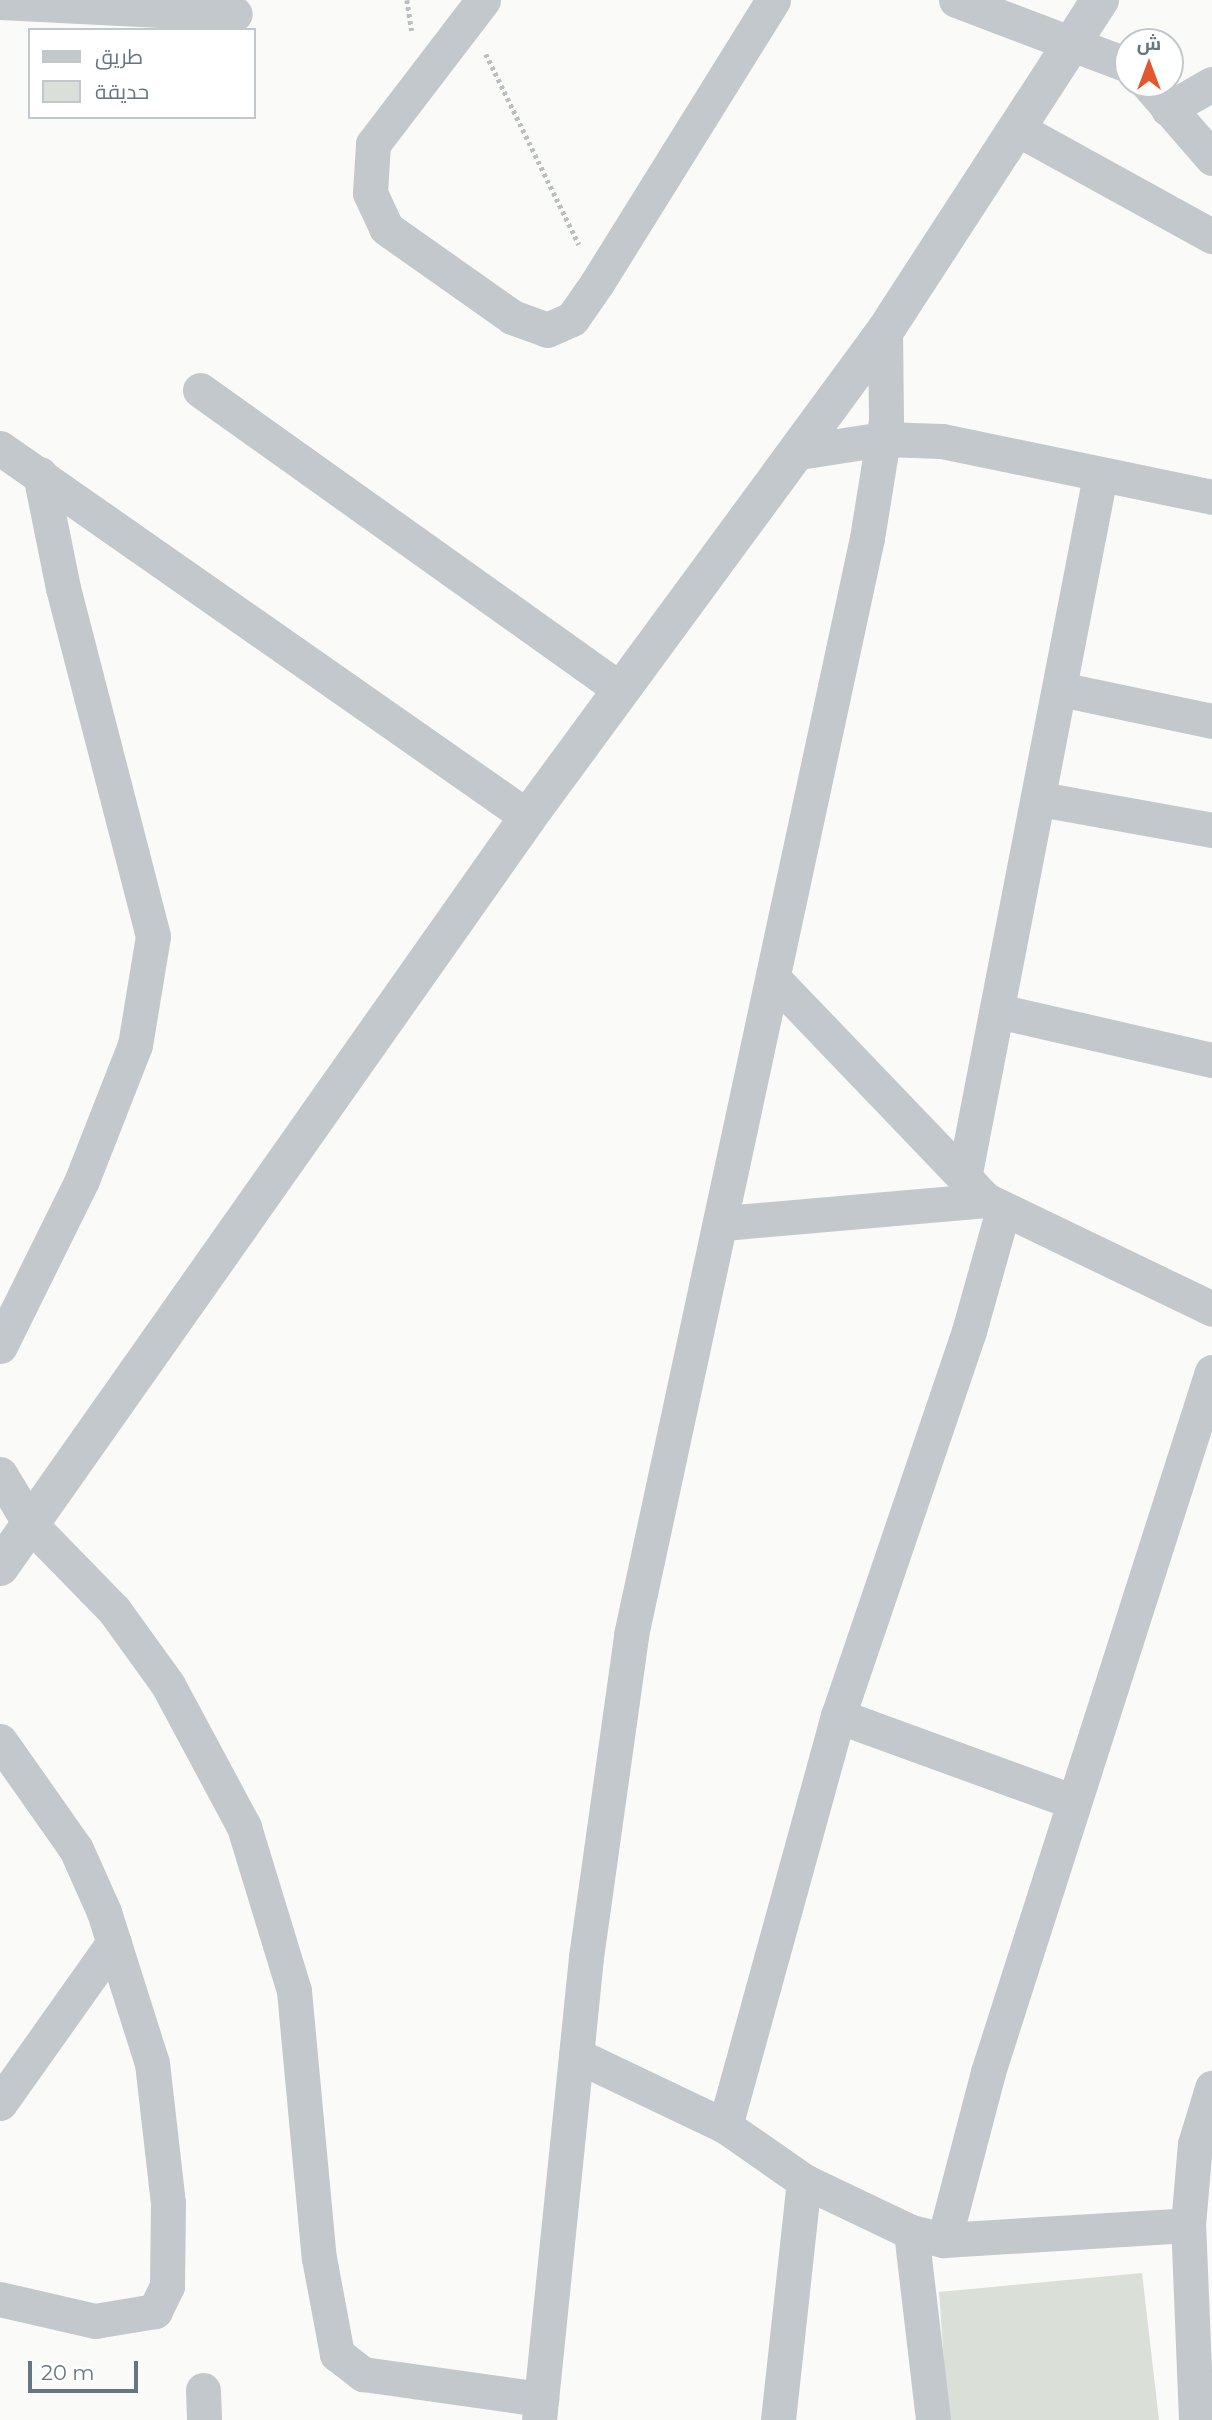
<!DOCTYPE html>
<html>
<head>
<meta charset="utf-8">
<style>
	body { margin:0 }
	#map { position:relative; width:1212px; height:2420px; overflow:hidden; background:#fafaf8; font-family:Montserrat,Cairo,sans-serif }
	div>[style] { position:absolute }
	.green>* { inset:0; background:#dadfd7 }
	.path>* { height:4.5px; margin-top:-2.25px; transform-origin:0; background:repeating-linear-gradient(90deg,#bbbfc2 0 3.5px,transparent 0 7px) }
	.minor>* { height:35px; margin:-17.5px; padding:0 17.5px; transform-origin:17.5px; border-radius:17.5px; background:#c3c8cc }
	.tertiary>* { height:38px; margin:-19px; padding:0 19px; transform-origin:19px; border-radius:19px; background:#c3c8cc }
	span { translate:-50% -50%; white-space:nowrap; text-align:center; line-height:1.15; -webkit-text-stroke:7px #fff; paint-order:stroke }
	.legend { position:absolute; left:28px; top:28px; width:228px; height:91px; box-sizing:border-box; background:#fff; border:2px solid #c1c8cd; margin:0; padding:9px 12px; list-style:none; font-size:21px; color:#657683 }
	.legend li { display:flex; align-items:center; gap:14px; height:35px }
	.legend b { width:35px; border:2px solid #c1c8cd }
	.north { position:absolute; left:1114px; top:28px; width:70px; height:70px; box-sizing:border-box; background:#fff; border:2px solid #c1c8cd; border-radius:50%; rotate:0deg; font-size:19px; font-weight:700; line-height:28px; text-align:center; color:#657683 }
	.north::after { content:''; display:block; margin:auto; width:24px; height:32px; background:#e4572e; clip-path:polygon(50% 0,100% 100%,50% 72%,0 100%) }
	.scale { position:absolute; left:28px; top:2361px; width:110px; height:32px; box-sizing:border-box; border:4px solid #657683; border-top:0; padding-left:9px; font-size:21px; line-height:24px; white-space:nowrap; color:#657683; -webkit-text-stroke:5px #fff; paint-order:stroke }
</style>
</head>
<body>
<div id="map">
	<div class="green">
		<div style="clip-path:polygon(1142px 2273px,1159px 2420px,948px 2420px,939px 2292px)"></div>
	</div>
	<div class="path">
		<div style="left:407px;top:0;width:31px;rotate:81deg"></div>
		<div style="left:486px;top:54px;width:212px;rotate:64deg"></div>
	</div>
	<div class="minor">
		<div style="left:483px;top:0;width:181px;rotate:127.4deg"></div>
		<div style="left:373px;top:144px;width:49px;rotate:93.5deg"></div>
		<div style="left:370px;top:193px;width:38px;rotate:65deg"></div>
		<div style="left:386px;top:228px;width:154px;rotate:35.2deg"></div>
		<div style="left:512px;top:317px;width:37px;rotate:20deg"></div>
		<div style="left:547px;top:330px;width:27px;rotate:-24deg"></div>
		<div style="left:572px;top:319px;width:44px;rotate:-55.2deg"></div>
		<div style="left:597px;top:283px;width:333px;rotate:-58.1deg"></div>
		<div style="left:956px;top:0;width:184px;rotate:20.7deg"></div>
		<div style="left:0;top:2px;width:235px;rotate:2.9deg"></div>
		<div style="left:1148px;top:84px;width:98px;rotate:49.1deg"></div>
		<div style="left:1168px;top:109px;width:51px;rotate:-29.6deg"></div>
		<div style="left:1016px;top:128px;width:224px;rotate:28.9deg"></div>
		<div style="left:200px;top:390px;width:517px;rotate:35.47deg"></div>
		<div style="left:0;top:448px;width:644px;rotate:34.95deg"></div>
		<div style="left:799px;top:452px;width:85px;rotate:-8.8deg"></div>
		<div style="left:883px;top:439px;width:59px;rotate:1.9deg"></div>
		<div style="left:942px;top:441px;width:276px;rotate:11.7deg"></div>
		<div style="left:1060px;top:689px;width:155px;rotate:11.9deg"></div>
		<div style="left:1040px;top:799px;width:175px;rotate:10.2deg"></div>
		<div style="left:773px;top:978px;width:308px;rotate:46.2deg"></div>
		<div style="left:986px;top:1200px;width:251px;rotate:25.7deg"></div>
		<div style="left:998px;top:1011px;width:220px;rotate:12.9deg"></div>
		<div style="left:964px;top:1178px;width:715px;rotate:-79.04deg"></div>
		<div style="left:724px;top:1223px;width:263px;rotate:-5deg"></div>
		<div style="left:0;top:1346px;width:185px;rotate:-63.7deg"></div>
		<div style="left:82px;top:1180px;width:145px;rotate:-68.6deg"></div>
		<div style="left:135px;top:1045px;width:110px;rotate:-80.6deg"></div>
		<div style="left:153px;top:936px;width:359px;rotate:-104.5deg"></div>
		<div style="left:63px;top:588px;width:116px;rotate:-101.4deg"></div>
		<div style="left:0;top:1474px;width:58px;rotate:59deg"></div>
		<div style="left:30px;top:1524px;width:120px;rotate:45.7deg"></div>
		<div style="left:114px;top:1610px;width:92px;rotate:54.2deg"></div>
		<div style="left:168px;top:1685px;width:161px;rotate:61.8deg"></div>
		<div style="left:244px;top:1827px;width:171px;rotate:73deg"></div>
		<div style="left:294px;top:1991px;width:268px;rotate:84.7deg"></div>
		<div style="left:319px;top:2258px;width:98px;rotate:79.4deg"></div>
		<div style="left:337px;top:2354px;width:33px;rotate:38deg"></div>
		<div style="left:363px;top:2374px;width:180px;rotate:8deg"></div>
		<div style="left:838px;top:1716px;width:248px;rotate:20deg"></div>
		<div style="left:0;top:1741px;width:132px;rotate:54.9deg"></div>
		<div style="left:76px;top:1849px;width:69px;rotate:66deg"></div>
		<div style="left:104px;top:1912px;width:158px;rotate:72.4deg"></div>
		<div style="left:152px;top:2063px;width:141px;rotate:83.5deg"></div>
		<div style="left:168px;top:2203px;width:83px;rotate:90.7deg"></div>
		<div style="left:167px;top:2286px;width:28px;rotate:116deg"></div>
		<div style="left:155px;top:2311px;width:61px;rotate:170.5deg"></div>
		<div style="left:95px;top:2321px;width:98px;rotate:-167deg"></div>
		<div style="left:576px;top:2055px;width:165px;rotate:25.5deg"></div>
		<div style="left:725px;top:2126px;width:96px;rotate:34.8deg"></div>
		<div style="left:804px;top:2181px;width:119px;rotate:25.5deg"></div>
		<div style="left:911px;top:2232px;width:34px;rotate:14deg"></div>
		<div style="left:944px;top:2240px;width:244px;rotate:-3.5deg"></div>
		<div style="left:0;top:2103px;width:197px;rotate:-54.7deg"></div>
		<div style="left:725px;top:2126px;width:425px;rotate:-74.6deg"></div>
		<div style="left:838px;top:1716px;width:407px;rotate:-71.2deg"></div>
		<div style="left:969px;top:1331px;width:126px;rotate:-74.3deg"></div>
		<div style="left:911px;top:2232px;width:189px;rotate:83.3deg"></div>
		<div style="left:944px;top:2240px;width:174px;rotate:-75.3deg"></div>
		<div style="left:988px;top:2072px;width:735px;rotate:-72.26deg"></div>
		<div style="left:203px;top:2390px;width:30px;rotate:88deg"></div>
		<div style="left:539px;top:2420px;width:465px;rotate:-84.2deg"></div>
		<div style="left:586px;top:1957px;width:325px;rotate:-82deg"></div>
		<div style="left:631px;top:1635px;width:1122px;rotate:-77.86deg"></div>
		<div style="left:867px;top:538px;width:119px;rotate:-80.8deg"></div>
		<div style="left:886px;top:421px;width:90px;rotate:-90.6deg"></div>
		<div style="left:778px;top:2420px;width:240px;rotate:-83.8deg"></div>
		<div style="left:1196px;top:2420px;width:195px;rotate:-92.3deg"></div>
		<div style="left:1188px;top:2225px;width:81px;rotate:-85.1deg"></div>
		<div style="left:1195px;top:2144px;width:59px;rotate:-73.1deg"></div>
	</div>
	<div class="tertiary">
		<div style="left:0;top:1567px;width:917px;rotate:-54.85deg"></div>
		<div style="left:528px;top:817px;width:603px;rotate:-53.7deg"></div>
		<div style="left:885px;top:331px;width:395px;rotate:-57deg"></div>
	</div>
	<ul class="legend">
	<li><b style="height:9px;background:#c3c8cc"></b>طريق</li>
	<li><b style="height:19px;background:#dadfd7"></b>حديقة</li>
	</ul>
	<div class="north">ش</div>
	<div class="scale">20 m</div>
</div>
</body>
</html>
